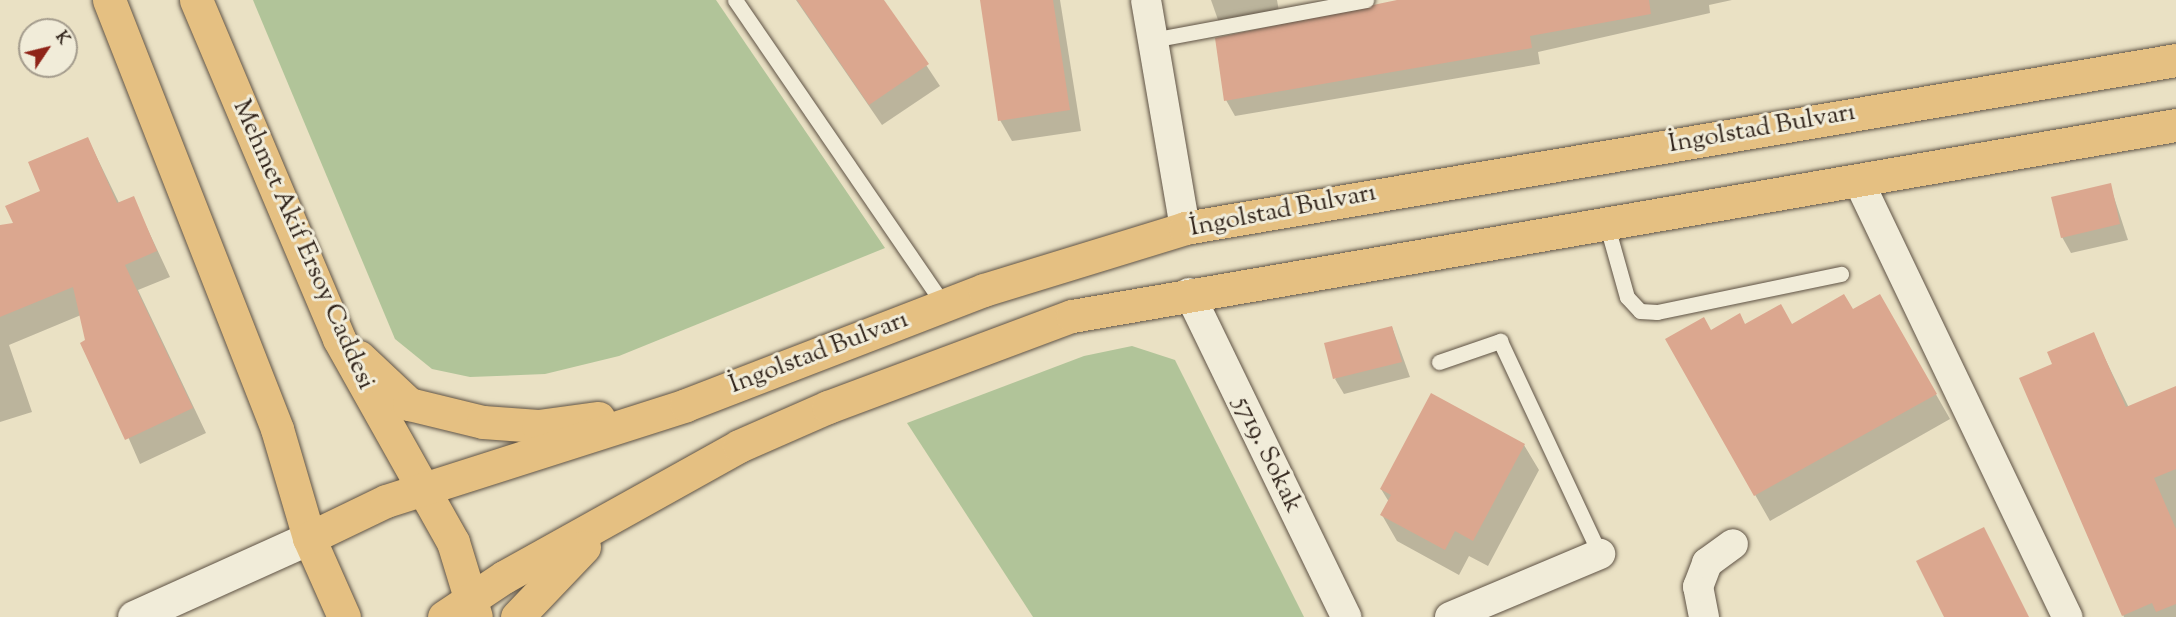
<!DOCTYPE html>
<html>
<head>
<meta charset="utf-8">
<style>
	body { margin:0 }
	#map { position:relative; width:2176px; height:617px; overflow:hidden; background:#eae1c4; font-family:"Sorts Mill Goudy",serif }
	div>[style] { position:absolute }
	.green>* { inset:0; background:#b1c499 }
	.shadow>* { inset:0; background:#0003 }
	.building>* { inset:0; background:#dba78f }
	.roads { filter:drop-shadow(0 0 2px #5f5345) drop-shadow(0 0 2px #5f5345) }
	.service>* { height:15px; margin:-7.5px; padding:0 7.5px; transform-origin:7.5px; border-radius:7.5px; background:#f1ecd9 }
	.minor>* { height:30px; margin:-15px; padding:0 15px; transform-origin:15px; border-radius:15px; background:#f1ecd9 }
	.secondary>* { height:33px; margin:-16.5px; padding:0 16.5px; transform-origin:16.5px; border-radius:16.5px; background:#f1ecd9 }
	.primary>* { height:33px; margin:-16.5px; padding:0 16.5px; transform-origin:16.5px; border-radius:16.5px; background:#e5c082 }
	span { translate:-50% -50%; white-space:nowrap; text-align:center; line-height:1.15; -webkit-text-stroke:6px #f1ecd9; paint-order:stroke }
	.street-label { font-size:26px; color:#31241b }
	.north { position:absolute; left:18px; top:18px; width:60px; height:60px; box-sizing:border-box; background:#f1ecd9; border:2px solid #a49c8d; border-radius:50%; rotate:55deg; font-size:16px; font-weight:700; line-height:24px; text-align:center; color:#31241b }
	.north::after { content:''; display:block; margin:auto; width:21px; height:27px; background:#8f2418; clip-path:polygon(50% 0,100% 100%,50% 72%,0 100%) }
</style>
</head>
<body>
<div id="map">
	<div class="green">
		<div style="clip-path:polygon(253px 0,716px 0,885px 248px,619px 356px,545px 374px,470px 377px,432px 369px,395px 339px)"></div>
		<div style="clip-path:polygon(1132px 346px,1175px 360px,1304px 617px,1033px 617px,907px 423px,1084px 356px)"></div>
	</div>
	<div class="shadow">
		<div style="clip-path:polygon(796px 0,883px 0,940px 86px,882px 125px)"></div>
		<div style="clip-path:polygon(981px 0,1060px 0,1081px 131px,1012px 141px,1000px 120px)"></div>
		<div style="clip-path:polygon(1211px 0,1277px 0,1281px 23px,1223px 34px)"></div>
		<div style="clip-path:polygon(1407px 0,1732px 0,1709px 5px,1710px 13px,1538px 52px,1540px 64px,1235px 116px,1226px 100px)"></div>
		<div style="clip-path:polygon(88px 139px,119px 203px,133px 198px,170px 277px,138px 290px,206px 433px,140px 464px,86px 341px,81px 315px,9px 345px,32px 412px,0 422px,0 235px,17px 230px)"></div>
		<div style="clip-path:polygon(2110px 185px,2128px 240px,2071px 253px,2062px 237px)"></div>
		<div style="clip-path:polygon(1880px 296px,1950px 419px,1770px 521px,1667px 340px,1745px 326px,1792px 325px,1852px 311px)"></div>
		<div style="clip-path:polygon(1392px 327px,1410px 377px,1344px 394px,1335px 379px)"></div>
		<div style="clip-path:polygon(2093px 334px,2129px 408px,2176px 388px,2176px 617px,2124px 617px,2021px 379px,2054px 365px)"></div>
		<div style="clip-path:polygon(1524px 445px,1539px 470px,1488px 566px,1469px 556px,1459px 575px,1397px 541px,1382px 515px,1389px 502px,1381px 489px)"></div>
	</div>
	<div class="building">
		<div style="clip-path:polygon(797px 0,884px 0,929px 64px,869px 105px)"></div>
		<div style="clip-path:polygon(980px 0,1053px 0,1070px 110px,998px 121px)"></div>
		<div style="clip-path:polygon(1397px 0,1649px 0,1651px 14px,1530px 36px,1532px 48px,1224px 101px,1215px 38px)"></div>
		<div style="clip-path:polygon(88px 137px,117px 203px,134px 196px,157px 251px,125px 265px,193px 408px,125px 440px,80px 343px,85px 340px,73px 287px,0 317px,0 225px,13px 223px,5px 206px,40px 191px,28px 162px)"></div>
		<div style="clip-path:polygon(2111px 183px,2120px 224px,2061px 238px,2051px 197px)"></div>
		<div style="clip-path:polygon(1844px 294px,1853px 309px,1880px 294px,1937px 394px,1754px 496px,1665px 339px,1704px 317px,1711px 330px,1740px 313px,1745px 324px,1781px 304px,1792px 324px)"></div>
		<div style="clip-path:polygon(1392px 326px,1402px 362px,1333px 379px,1324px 343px)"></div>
		<div style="clip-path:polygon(2094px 332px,2126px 407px,2176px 386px,2176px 469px,2154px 478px,2176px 529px,2176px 604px,2156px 612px,2152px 603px,2122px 616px,2019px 378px,2052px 364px,2047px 352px)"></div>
		<div style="clip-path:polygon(1431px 393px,1525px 444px,1473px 541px,1455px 531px,1445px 550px,1380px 515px,1391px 495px,1380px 489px)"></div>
		<div style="clip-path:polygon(1984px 527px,2029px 617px,1944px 617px,1916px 561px)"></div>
	</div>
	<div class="roads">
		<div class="service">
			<div style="left:735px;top:0;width:368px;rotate:55.6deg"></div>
			<div style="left:1152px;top:40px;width:218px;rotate:-10.6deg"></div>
			<div style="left:1607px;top:226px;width:74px;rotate:74.3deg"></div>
			<div style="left:1627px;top:297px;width:19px;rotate:47deg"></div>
			<div style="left:1640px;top:311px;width:17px;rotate:3deg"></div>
			<div style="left:1657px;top:312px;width:188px;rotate:-11.7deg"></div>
			<div style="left:1439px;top:362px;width:65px;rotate:-19deg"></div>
			<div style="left:1500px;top:341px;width:235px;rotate:64.9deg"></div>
		</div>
		<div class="minor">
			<div style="left:1146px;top:0;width:231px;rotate:80.3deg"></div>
			<div style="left:1860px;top:184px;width:480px;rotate:64.4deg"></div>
			<div style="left:1189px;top:293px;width:360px;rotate:64.1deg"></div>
			<div style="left:1450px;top:617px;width:163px;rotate:-22.8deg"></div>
			<div style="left:1704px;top:617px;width:31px;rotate:-101deg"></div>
			<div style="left:1698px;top:587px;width:26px;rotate:-69deg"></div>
			<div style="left:1707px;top:563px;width:32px;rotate:-36deg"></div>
		</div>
		<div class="secondary">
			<div style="left:134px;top:617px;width:192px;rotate:-24.3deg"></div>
		</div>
		<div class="primary">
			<div style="left:109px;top:0;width:461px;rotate:68.6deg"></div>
			<div style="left:277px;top:429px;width:114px;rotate:73.6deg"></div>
			<div style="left:309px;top:538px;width:86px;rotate:66.1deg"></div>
			<div style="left:196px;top:0;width:368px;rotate:67.1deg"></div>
			<div style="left:339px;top:339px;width:233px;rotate:60.7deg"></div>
			<div style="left:453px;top:542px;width:78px;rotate:73deg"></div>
			<div style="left:359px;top:357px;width:69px;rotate:43.2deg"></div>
			<div style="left:409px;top:404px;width:76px;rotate:13.7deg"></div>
			<div style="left:483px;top:422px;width:55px;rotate:4.2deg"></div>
			<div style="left:538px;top:426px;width:61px;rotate:-7.6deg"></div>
			<div style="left:309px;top:538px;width:85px;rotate:-25.7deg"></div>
			<div style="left:386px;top:501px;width:315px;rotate:-17.7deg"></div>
			<div style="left:686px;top:405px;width:319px;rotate:-21.1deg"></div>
			<div style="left:984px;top:290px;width:210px;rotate:-17.1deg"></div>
			<div style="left:1185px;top:228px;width:1005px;rotate:-9.62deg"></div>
			<div style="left:444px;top:617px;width:72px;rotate:-33.7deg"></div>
			<div style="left:504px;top:577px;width:269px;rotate:-29.1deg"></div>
			<div style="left:739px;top:446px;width:97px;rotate:-23.7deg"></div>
			<div style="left:828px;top:407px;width:260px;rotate:-20.5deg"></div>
			<div style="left:1072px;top:316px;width:1120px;rotate:-9.82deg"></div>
			<div style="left:517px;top:617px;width:97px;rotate:-46.3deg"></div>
		</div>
	</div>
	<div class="street-label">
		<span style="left:1762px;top:129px;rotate:-10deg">İngolstad Bulvarı</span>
		<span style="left:1283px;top:211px;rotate:-11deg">İngolstad Bulvarı</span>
		<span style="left:303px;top:245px;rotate:66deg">Mehmet Akif Ersoy Caddesi</span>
		<span style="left:819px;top:353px;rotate:-21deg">İngolstad Bulvarı</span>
		<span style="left:1267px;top:455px;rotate:64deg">5719. Sokak</span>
	</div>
	<div class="north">K</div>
</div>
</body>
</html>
